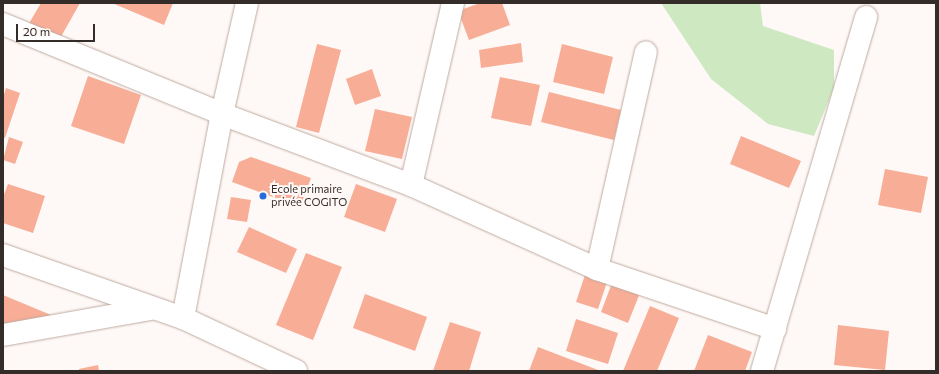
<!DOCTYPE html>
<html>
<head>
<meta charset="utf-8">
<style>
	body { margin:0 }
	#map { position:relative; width:939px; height:374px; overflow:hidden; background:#fef9f7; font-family:Commissioner,sans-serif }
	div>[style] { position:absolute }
	.green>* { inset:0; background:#cee9c2 }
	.building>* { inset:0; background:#f8ad96 }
	.roads { filter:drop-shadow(0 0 1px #bfaaa0) drop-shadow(0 0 1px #bfaaa0) }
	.minor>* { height:22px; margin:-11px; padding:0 11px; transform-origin:11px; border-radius:11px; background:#fff }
	.dots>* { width:11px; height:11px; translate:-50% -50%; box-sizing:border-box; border:2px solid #fef9f7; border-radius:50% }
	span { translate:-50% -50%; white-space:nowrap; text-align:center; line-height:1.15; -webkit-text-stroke:4px #fef9f7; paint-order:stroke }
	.poi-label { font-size:11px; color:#342c28 }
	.left { translate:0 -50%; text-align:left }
	.frame { position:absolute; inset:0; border:4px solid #342c28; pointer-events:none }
	.scale { position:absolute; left:16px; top:24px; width:79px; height:18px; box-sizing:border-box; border:2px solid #342c28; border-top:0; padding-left:5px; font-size:12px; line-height:14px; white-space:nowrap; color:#342c28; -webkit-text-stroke:3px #fef9f7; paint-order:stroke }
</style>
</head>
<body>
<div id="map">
	<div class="green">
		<div style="clip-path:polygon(661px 3px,760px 3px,763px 26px,834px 50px,834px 88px,814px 136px,768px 124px,711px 79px)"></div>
	</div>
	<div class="building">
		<div style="clip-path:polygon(41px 3px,80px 3px,58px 42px,28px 25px)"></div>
		<div style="clip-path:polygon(112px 3px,173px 3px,164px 25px)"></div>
		<div style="clip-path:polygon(480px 3px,502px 3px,510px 25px,469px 40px,458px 11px)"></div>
		<div style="clip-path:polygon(521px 43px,523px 62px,481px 68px,479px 50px)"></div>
		<div style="clip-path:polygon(317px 44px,341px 50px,319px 133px,296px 127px)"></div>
		<div style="clip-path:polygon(562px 44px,613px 57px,604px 94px,553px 82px)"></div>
		<div style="clip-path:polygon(372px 69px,381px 96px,355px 105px,346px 79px)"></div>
		<div style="clip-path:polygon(88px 76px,141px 95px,124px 144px,71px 126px)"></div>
		<div style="clip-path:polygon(500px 77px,540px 85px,531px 126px,491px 118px)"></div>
		<div style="clip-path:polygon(6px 88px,20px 93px,5px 138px,3px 137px,3px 98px)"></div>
		<div style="clip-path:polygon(549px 92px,621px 110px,614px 140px,541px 122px)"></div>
		<div style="clip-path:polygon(375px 109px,412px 117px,402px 159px,365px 151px)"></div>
		<div style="clip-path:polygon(741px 136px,801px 161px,789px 188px,730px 164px)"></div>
		<div style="clip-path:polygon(9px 137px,23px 142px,15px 164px,3px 160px)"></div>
		<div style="clip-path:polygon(251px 157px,311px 178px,300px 207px,232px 182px,239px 162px)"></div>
		<div style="clip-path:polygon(885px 169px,928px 177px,921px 213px,878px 205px)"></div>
		<div style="clip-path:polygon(8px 184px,45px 196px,33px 233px,3px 223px,3px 197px)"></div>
		<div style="clip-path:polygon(356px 184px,397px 199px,385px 232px,344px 217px)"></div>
		<div style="clip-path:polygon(231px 197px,251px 200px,247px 222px,227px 219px)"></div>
		<div style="clip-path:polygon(249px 227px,297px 249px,286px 273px,237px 252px)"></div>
		<div style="clip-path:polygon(306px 253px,342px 267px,313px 340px,276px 325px)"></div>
		<div style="clip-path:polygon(585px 275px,607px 282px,598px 309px,576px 302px)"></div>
		<div style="clip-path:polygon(612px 283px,640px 293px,628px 323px,601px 312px)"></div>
		<div style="clip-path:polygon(365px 294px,427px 317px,415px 351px,353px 328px)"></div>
		<div style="clip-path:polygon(3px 295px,51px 315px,3px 326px)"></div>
		<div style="clip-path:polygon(650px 306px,679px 318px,657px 371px,623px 371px)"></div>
		<div style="clip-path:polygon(576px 319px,618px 333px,608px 364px,566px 351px)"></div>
		<div style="clip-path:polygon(450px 322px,481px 332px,469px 371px,433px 371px)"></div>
		<div style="clip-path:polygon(838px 325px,889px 331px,885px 370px,834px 365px)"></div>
		<div style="clip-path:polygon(708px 335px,752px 352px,745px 371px,694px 371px)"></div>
		<div style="clip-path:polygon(538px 347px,598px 370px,597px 371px,529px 371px)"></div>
		<div style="clip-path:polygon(98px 365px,99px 371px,79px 371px,79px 369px)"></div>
	</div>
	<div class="roads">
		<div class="minor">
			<div style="left:3px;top:24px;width:237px;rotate:22.3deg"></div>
			<div style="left:222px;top:114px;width:202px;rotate:20.6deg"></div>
			<div style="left:411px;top:185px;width:204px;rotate:24.3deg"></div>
			<div style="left:597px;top:269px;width:188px;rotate:18.6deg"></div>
			<div style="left:411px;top:185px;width:187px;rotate:-77deg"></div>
			<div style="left:3px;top:255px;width:191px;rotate:19.3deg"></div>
			<div style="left:183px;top:318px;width:125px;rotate:25.1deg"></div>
			<div style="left:597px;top:269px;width:222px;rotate:-77.3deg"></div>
			<div style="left:183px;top:318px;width:208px;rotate:-79.2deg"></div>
			<div style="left:222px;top:114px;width:114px;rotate:-77.3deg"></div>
			<div style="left:3px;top:335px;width:150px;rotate:-10deg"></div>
			<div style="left:762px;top:371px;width:369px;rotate:-73.6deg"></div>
		</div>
	</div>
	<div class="dots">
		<div style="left:263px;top:196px;background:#296cd9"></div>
	</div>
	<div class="poi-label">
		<span class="left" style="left:271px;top:196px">Ecole primaire<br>privée COGITO</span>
	</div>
	<div class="frame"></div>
	<div class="scale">20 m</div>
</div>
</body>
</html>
